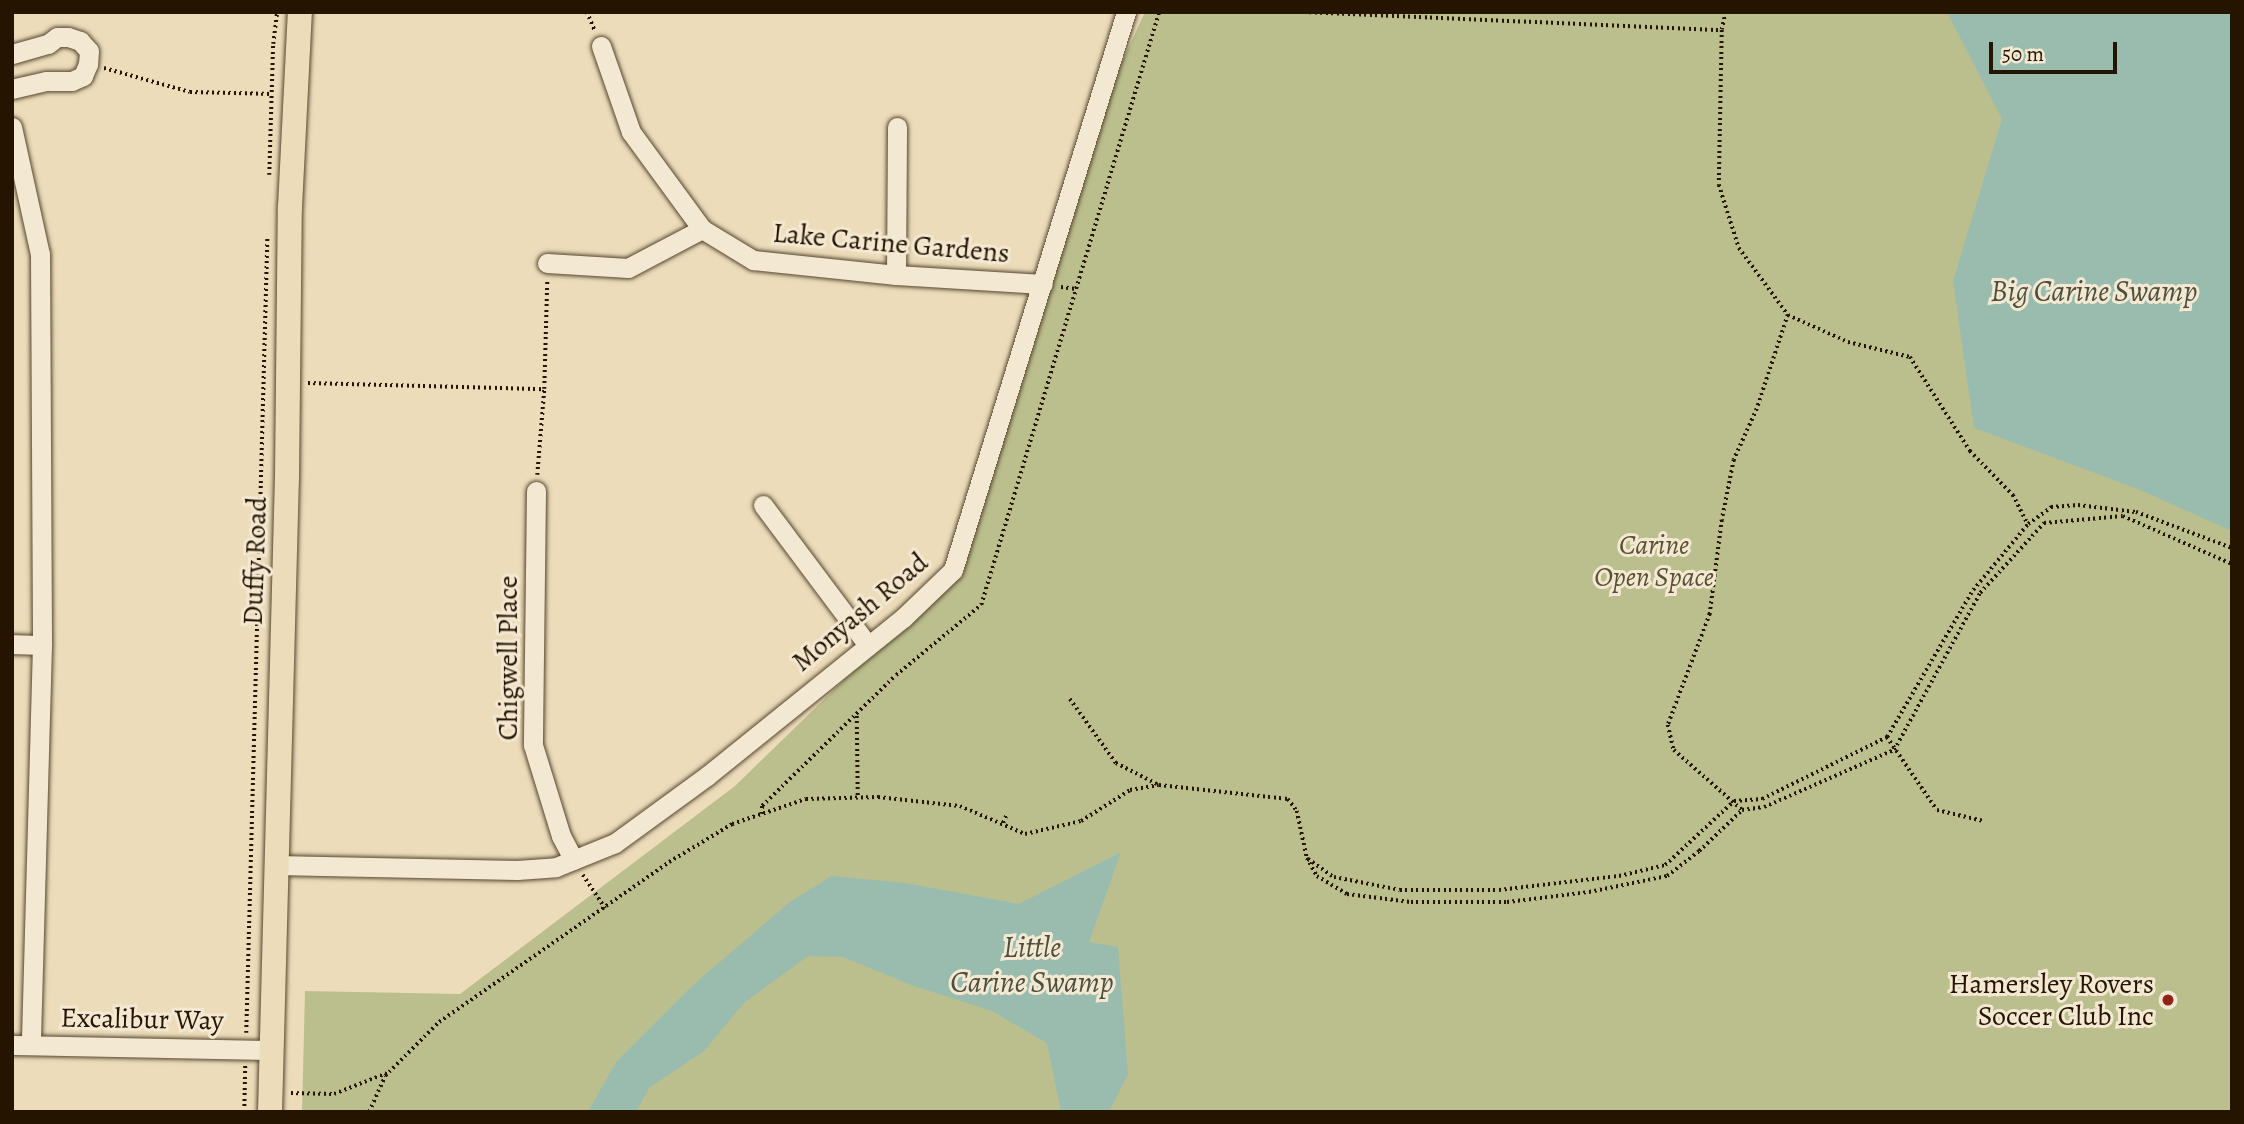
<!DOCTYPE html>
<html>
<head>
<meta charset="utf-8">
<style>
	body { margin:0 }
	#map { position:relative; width:2244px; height:1124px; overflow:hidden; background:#ecdcba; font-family:Alegreya,serif }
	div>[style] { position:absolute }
	.green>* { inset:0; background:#bbbf8d }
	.water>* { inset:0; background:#99bcaf }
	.path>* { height:3.5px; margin-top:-1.75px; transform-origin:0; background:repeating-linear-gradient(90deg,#241400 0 2px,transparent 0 5.5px) }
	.roads { filter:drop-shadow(0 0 2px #56462e) drop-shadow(0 0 2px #56462e) }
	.minor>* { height:19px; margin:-9.5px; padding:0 9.5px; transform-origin:9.5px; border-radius:9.5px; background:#f3e8d2 }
	.major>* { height:24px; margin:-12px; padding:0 12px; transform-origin:12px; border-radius:12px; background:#ecdcba }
	.dots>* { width:19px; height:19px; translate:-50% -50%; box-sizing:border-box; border:4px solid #f3e8d2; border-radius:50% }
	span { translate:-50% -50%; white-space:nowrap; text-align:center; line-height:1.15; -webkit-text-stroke:6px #f3e8d2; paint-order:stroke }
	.street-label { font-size:28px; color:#241400 }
	.park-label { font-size:28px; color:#595031; font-style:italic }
	.poi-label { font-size:28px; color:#241400 }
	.right { translate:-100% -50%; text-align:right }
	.water-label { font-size:30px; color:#4d4f3d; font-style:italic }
	.frame { position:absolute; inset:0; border:14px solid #241400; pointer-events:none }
	.scale { position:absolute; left:1989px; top:42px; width:128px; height:32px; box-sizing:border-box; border:4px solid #241400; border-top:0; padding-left:9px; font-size:21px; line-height:24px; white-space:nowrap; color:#241400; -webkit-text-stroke:5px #f3e8d2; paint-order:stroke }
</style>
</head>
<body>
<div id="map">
	<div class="green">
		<div style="clip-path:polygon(1145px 12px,2232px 12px,2232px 1112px,302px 1112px,305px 991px,460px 994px,735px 786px,960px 567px,1101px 107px)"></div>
	</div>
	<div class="water">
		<div style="clip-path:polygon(1947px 12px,2232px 12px,2232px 531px,2138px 489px,1974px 428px,1953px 281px,2002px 119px)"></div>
		<div style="clip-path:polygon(1121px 852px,1089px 942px,1118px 947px,1128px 1074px,1109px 1112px,1061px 1112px,1047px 1043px,992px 1011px,911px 985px,843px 957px,808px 956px,744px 1003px,704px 1051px,649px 1088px,636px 1112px,588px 1112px,616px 1062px,693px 985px,790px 902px,832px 876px,905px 883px,1019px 904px)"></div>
	</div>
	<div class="path">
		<div style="left:587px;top:12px;width:21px;rotate:67deg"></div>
		<div style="left:1304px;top:12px;width:418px;rotate:2.5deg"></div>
		<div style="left:1726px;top:12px;width:18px;rotate:103deg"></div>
		<div style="left:1722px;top:30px;width:155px;rotate:91.1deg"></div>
		<div style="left:1719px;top:185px;width:66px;rotate:72.4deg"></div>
		<div style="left:1739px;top:248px;width:83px;rotate:53.8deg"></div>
		<div style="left:1788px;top:315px;width:99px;rotate:108.3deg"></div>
		<div style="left:1757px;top:409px;width:56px;rotate:114.3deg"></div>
		<div style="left:1734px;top:460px;width:61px;rotate:101.3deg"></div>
		<div style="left:1722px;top:520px;width:95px;rotate:97.3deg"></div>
		<div style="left:1710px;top:614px;width:119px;rotate:110.7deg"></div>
		<div style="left:1668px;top:725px;width:26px;rotate:77deg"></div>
		<div style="left:1674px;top:750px;width:91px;rotate:41.4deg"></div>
		<div style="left:104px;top:68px;width:89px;rotate:15.6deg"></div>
		<div style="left:190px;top:92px;width:81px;rotate:1.4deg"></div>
		<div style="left:269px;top:175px;width:131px;rotate:-88.3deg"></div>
		<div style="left:273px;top:44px;width:32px;rotate:-83deg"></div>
		<div style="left:1061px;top:287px;width:15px;rotate:8deg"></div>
		<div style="left:1788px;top:315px;width:66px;rotate:24.2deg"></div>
		<div style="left:1848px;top:342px;width:64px;rotate:13.6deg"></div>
		<div style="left:1910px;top:357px;width:112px;rotate:57.4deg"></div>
		<div style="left:1970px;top:451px;width:62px;rotate:45.7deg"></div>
		<div style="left:2013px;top:495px;width:33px;rotate:63deg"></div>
		<div style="left:308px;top:383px;width:236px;rotate:1.5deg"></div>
		<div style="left:537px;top:475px;width:86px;rotate:-85.3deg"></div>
		<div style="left:544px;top:389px;width:109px;rotate:-88.4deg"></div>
		<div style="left:1070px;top:699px;width:79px;rotate:54.3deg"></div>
		<div style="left:1116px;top:763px;width:46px;rotate:27.1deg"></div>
		<div style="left:857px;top:716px;width:82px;rotate:89.3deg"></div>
		<div style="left:1887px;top:737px;width:88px;rotate:55.6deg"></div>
		<div style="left:1937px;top:810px;width:48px;rotate:13.2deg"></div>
		<div style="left:761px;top:814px;width:8px;rotate:-83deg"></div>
		<div style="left:762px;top:806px;width:187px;rotate:-44.4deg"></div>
		<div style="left:896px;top:675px;width:110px;rotate:-39.5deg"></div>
		<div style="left:981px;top:605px;width:619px;rotate:-73.29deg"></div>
		<div style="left:1003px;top:823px;width:8px;rotate:-67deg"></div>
		<div style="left:1308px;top:859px;width:32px;rotate:35deg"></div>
		<div style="left:1334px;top:877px;width:67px;rotate:11.1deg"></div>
		<div style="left:1400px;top:890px;width:99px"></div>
		<div style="left:1499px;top:890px;width:121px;rotate:-6.7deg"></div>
		<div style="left:1619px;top:876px;width:47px;rotate:-13.4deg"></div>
		<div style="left:1665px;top:865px;width:94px;rotate:-42.8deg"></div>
		<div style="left:1734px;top:801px;width:28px;rotate:-4deg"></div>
		<div style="left:1762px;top:799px;width:140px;rotate:-26.4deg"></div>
		<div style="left:1887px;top:737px;width:170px;rotate:-59.7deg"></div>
		<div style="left:1973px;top:590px;width:86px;rotate:-50.2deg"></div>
		<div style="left:2028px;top:524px;width:29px;rotate:-36deg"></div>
		<div style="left:2051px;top:507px;width:27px;rotate:-4deg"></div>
		<div style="left:2078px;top:505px;width:58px;rotate:6.9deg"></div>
		<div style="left:2136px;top:512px;width:103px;rotate:20.6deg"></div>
		<div style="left:583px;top:875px;width:40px;rotate:56deg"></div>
		<div style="left:246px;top:1033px;width:794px;rotate:-88.48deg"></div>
		<div style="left:291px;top:1093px;width:43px;rotate:1.3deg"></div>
		<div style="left:334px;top:1094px;width:57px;rotate:-21.6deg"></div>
		<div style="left:244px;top:1112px;width:47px;rotate:-88.8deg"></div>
		<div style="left:369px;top:1112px;width:39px;rotate:-66deg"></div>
		<div style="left:385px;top:1076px;width:76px;rotate:-45deg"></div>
		<div style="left:439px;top:1022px;width:280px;rotate:-34.8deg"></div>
		<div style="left:669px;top:862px;width:74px;rotate:-31.1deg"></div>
		<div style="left:732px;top:824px;width:78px;rotate:-18.7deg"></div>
		<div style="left:806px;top:799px;width:72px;rotate:-1.6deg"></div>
		<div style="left:878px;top:797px;width:82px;rotate:6.3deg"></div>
		<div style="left:960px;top:806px;width:71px;rotate:23.3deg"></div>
		<div style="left:1025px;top:834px;width:57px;rotate:-13.1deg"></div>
		<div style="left:1081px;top:821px;width:58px;rotate:-32.3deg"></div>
		<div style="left:1130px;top:790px;width:29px;rotate:-10deg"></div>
		<div style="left:1159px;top:785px;width:130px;rotate:6.2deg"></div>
		<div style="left:1288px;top:799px;width:15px;rotate:53deg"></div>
		<div style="left:1297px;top:811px;width:48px;rotate:78deg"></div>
		<div style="left:1307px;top:858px;width:21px;rotate:61deg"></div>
		<div style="left:1317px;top:876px;width:35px;rotate:31deg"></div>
		<div style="left:1347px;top:894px;width:64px;rotate:7.1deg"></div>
		<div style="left:1411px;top:902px;width:96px"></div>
		<div style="left:1507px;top:902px;width:83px;rotate:-7deg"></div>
		<div style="left:1589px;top:892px;width:80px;rotate:-11.6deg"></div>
		<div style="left:1667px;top:876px;width:41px;rotate:-38deg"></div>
		<div style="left:1699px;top:851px;width:59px;rotate:-43.6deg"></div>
		<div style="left:1742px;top:810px;width:22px;rotate:-8deg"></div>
		<div style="left:1764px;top:807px;width:142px;rotate:-23.7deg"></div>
		<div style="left:1894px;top:750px;width:179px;rotate:-61.3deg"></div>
		<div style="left:1980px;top:593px;width:95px;rotate:-47.6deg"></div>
		<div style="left:2044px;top:523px;width:79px;rotate:-5.1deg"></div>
		<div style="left:2123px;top:516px;width:119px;rotate:23.8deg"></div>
	</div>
	<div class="roads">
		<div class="minor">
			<div style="left:601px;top:46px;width:91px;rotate:70.8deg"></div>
			<div style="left:631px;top:132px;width:120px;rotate:53.8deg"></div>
			<div style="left:702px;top:229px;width:60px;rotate:31.3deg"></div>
			<div style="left:753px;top:260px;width:144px;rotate:6deg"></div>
			<div style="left:896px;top:275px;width:147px;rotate:3.5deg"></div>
			<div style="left:12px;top:54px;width:37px;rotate:-16deg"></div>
			<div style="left:48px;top:44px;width:11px;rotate:-38deg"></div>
			<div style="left:57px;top:37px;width:11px"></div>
			<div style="left:68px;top:37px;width:13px;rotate:18deg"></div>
			<div style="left:80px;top:41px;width:13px;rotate:48deg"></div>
			<div style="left:89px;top:51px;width:13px;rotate:94deg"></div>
			<div style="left:88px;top:64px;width:13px;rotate:113deg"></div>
			<div style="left:83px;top:76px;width:12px;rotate:156deg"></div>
			<div style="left:72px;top:81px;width:26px;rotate:180deg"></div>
			<div style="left:46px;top:81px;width:35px;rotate:167deg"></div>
			<div style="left:12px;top:127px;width:130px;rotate:77.6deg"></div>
			<div style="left:40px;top:254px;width:391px;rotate:89.7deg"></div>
			<div style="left:42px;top:645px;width:399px;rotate:91.6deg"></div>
			<div style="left:547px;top:263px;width:81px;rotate:3.5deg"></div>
			<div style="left:628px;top:268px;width:84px;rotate:-27.8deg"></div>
			<div style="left:896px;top:275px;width:148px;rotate:-89.6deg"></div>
			<div style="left:536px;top:491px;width:254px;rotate:90.7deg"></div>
			<div style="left:533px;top:745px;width:95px;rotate:72.9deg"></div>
			<div style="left:561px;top:836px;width:27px;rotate:62deg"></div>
			<div style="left:763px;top:505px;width:174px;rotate:53.2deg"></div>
			<div style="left:12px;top:644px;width:30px;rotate:2deg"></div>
			<div style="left:275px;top:865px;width:242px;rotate:1.2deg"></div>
			<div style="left:517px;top:870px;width:39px;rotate:-4deg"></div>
			<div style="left:556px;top:867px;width:64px;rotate:-22.1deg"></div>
			<div style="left:615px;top:843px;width:114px;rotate:-36.1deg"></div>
			<div style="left:707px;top:776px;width:252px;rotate:-38.9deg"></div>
			<div style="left:903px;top:618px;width:69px;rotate:-43.8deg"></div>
			<div style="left:953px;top:570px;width:584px;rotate:-72.77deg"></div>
			<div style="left:12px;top:1045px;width:258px;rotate:1.1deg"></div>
		</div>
		<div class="major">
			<div style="left:270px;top:1112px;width:635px;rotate:-88.47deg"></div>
			<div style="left:287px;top:477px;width:270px;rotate:-89.4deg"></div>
			<div style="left:290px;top:207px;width:195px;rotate:-87.1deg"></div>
		</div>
	</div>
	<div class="dots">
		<div style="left:2168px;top:1000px;background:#8f2418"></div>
	</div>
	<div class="street-label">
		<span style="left:891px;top:243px;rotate:5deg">Lake Carine Gardens</span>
		<span style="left:255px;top:561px;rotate:-88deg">Duffy Road</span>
		<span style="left:860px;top:612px;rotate:-40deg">Monyash Road</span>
		<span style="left:508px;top:658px;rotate:-90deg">Chigwell Place</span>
		<span style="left:142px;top:1019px;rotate:1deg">Excalibur Way</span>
	</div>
	<div class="park-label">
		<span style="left:1654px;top:561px">Carine<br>Open Space</span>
	</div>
	<div class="poi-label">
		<span class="right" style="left:2154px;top:1000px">Hamersley Rovers<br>Soccer Club Inc</span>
	</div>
	<div class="water-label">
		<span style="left:2094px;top:291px">Big Carine Swamp</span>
		<span style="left:1032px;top:964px">Little<br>Carine Swamp</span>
	</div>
	<div class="frame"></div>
	<div class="scale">50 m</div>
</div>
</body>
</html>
